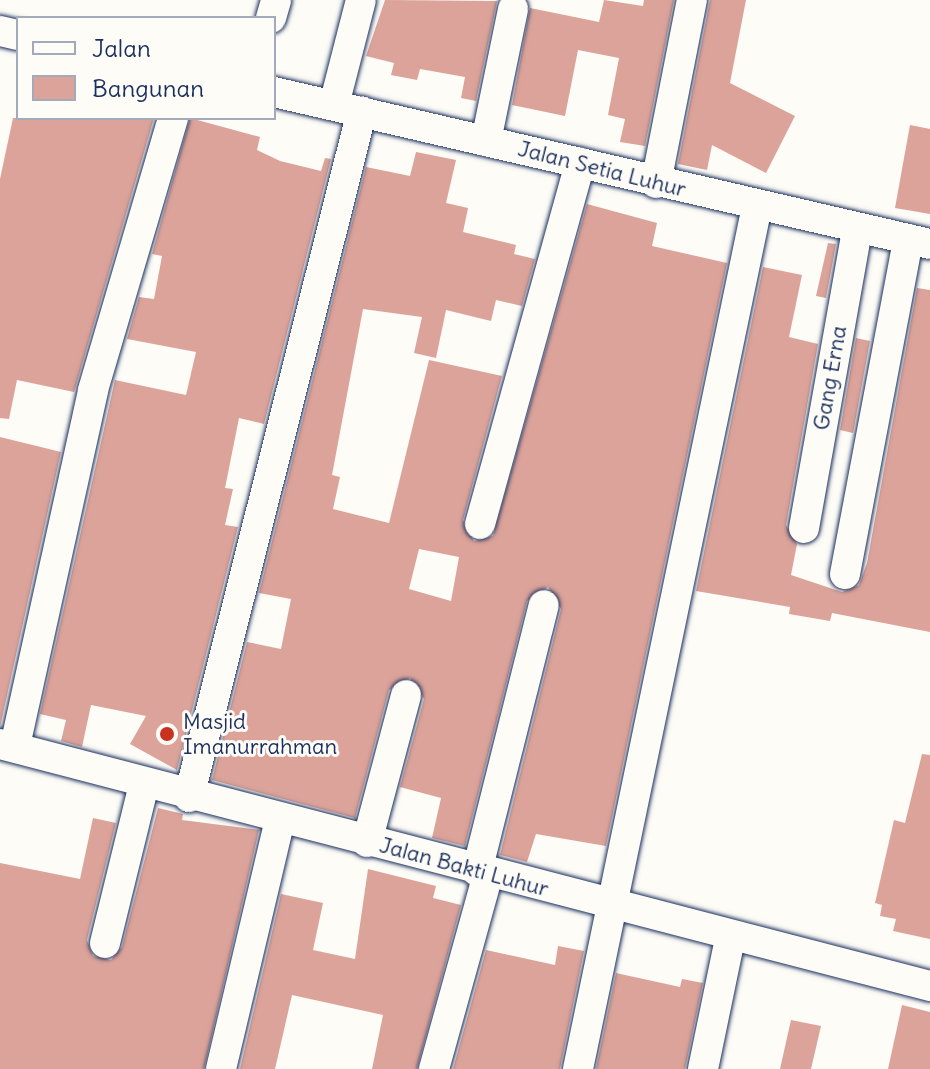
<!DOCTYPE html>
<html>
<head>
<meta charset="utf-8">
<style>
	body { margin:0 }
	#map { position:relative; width:930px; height:1069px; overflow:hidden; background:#fdfcf7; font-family:Delius,sans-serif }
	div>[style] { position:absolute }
	.building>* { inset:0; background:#dca39a }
	.roads { filter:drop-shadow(0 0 2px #1b2f5e) drop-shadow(0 0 2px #1b2f5e) }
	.street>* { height:30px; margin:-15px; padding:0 15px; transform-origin:15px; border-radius:15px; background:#fdfcf7 }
	.dots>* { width:22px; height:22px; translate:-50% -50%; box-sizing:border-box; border:4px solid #fdfcf7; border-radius:50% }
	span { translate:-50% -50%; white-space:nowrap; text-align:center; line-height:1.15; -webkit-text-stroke:6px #fdfcf7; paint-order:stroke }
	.street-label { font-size:22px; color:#1b2f5e }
	.poi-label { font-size:22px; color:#1b2f5e }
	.left { translate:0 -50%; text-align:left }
	.legend { position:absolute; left:16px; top:16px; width:260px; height:104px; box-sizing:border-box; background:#fdfcf7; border:2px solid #a3aaba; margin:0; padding:10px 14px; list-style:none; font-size:24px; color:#1b2f5e }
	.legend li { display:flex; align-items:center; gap:16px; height:40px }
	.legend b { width:40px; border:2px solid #a3aaba }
</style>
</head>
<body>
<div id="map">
	<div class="building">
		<div style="clip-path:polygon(385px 0,497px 1px,476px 101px,461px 98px,465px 77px,420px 69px,417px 80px,391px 75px,394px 63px,366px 56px)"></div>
		<div style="clip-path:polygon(604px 0,643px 6px,644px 0,674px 0,645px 146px,620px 142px,625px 119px,608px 115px,619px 58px,578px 50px,565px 116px,512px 105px,530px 8px,599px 22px)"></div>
		<div style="clip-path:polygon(710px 0,746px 0,730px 83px,795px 116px,766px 173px,712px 145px,707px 170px,678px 164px)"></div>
		<div style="clip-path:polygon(13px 118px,154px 118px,74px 392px,17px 380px,9px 419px,0 418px,0 179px)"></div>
		<div style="clip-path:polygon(190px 118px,260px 137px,257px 150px,280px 161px,321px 171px,325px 158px,331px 159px,264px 424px,239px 418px,225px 488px,233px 489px,225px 525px,238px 527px,177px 770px,130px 744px,146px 716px,91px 705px,82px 747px,61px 741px,66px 720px,40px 714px,115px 380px,186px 395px,196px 352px,127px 339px,139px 297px,154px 299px,162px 256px,152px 254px)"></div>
		<div style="clip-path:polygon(910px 125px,930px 129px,930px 214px,895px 208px)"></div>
		<div style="clip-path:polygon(evenodd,416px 152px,456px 160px,446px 203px,468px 208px,463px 232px,516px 245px,514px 254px,535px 259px,522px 306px,496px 300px,491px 321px,446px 310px,436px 358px,414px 353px,422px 317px,363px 309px,332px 475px,340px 477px,333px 509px,389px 523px,429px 360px,502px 376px,463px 520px,474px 541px,493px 536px,587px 204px,657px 223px,652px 246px,727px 263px,606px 846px,536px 834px,527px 862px,500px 855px,561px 609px,548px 587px,527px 601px,465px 846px,432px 838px,441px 798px,400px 787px,424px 699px,410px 678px,389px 690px,355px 818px,212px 780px,247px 642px,281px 649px,291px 599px,259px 593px,366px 167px,410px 176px,416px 152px,419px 549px,459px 557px,451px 601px,409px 589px,419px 549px)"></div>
		<div style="clip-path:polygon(828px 243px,836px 244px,826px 298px,816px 296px)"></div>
		<div style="clip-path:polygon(763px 267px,802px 275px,789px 337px,818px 344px,786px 525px,797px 544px,791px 575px,842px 592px,859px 585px,867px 563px,917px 288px,930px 290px,930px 632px,832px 613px,830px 621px,789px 614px,790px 607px,696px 591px)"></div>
		<div style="clip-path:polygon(856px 338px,870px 341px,853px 433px,840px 430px)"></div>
		<div style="clip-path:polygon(0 437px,61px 452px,0 727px)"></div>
		<div style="clip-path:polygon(922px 754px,930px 755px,930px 939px,893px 931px,896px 919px,880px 916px,882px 905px,875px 903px,894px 820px,905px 823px)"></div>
		<div style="clip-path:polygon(158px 808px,183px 814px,182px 820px,259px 830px,204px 1069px,0 1069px,0 863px,80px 879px,93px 818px,116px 823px,87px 940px,93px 956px,111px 960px,122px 947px)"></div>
		<div style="clip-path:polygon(368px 869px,436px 886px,433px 898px,461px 905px,417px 1069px,372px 1069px,383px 1015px,292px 995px,275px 1069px,240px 1069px,281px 894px,323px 903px,313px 950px,355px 959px)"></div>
		<div style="clip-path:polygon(558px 946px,584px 951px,560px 1069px,453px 1069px,486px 950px,555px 965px)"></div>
		<div style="clip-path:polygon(616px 973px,680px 987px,682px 979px,703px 983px,685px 1069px,596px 1069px)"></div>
		<div style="clip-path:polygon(902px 1005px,930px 1012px,930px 1069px,888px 1069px)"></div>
		<div style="clip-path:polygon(791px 1020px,821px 1026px,811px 1069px,780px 1069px)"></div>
	</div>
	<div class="roads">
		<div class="street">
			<div style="left:271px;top:18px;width:19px;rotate:-74deg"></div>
			<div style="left:0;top:31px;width:18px;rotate:13deg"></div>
			<div style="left:274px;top:92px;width:673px;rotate:13.05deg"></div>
			<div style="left:334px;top:105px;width:108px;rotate:-75.6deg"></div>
			<div style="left:486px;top:141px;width:135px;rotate:-78.4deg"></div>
			<div style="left:656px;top:183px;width:187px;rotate:-78.9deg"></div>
			<div style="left:480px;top:524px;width:375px;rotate:-74.5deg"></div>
			<div style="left:804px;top:528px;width:304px;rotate:-79.9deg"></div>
			<div style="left:845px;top:574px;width:341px;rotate:-79.3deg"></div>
			<div style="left:0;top:744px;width:961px;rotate:14.59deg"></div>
			<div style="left:15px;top:746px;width:364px;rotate:-77.6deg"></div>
			<div style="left:93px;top:390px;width:284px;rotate:-73.6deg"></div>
			<div style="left:189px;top:797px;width:707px;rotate:-75.85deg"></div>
			<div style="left:367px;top:842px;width:152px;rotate:-75.1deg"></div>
			<div style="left:477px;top:871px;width:274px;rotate:-75.9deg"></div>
			<div style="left:105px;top:943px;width:164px;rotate:-76.2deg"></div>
			<div style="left:221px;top:1069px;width:256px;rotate:-76.7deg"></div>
			<div style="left:434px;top:1069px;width:202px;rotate:-74.5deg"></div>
			<div style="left:578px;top:1069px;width:881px;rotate:-78.28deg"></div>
			<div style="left:703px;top:1069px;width:133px;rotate:-78.3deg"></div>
		</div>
	</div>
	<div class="dots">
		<div style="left:167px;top:734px;background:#c8321e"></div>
	</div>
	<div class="street-label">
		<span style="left:602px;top:169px;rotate:14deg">Jalan Setia Luhur</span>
		<span style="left:830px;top:378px;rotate:-80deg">Gang Erna</span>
		<span style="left:464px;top:867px;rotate:15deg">Jalan Bakti Luhur</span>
	</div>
	<div class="poi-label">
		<span class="left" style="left:183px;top:734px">Masjid<br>Imanurrahman</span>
	</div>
	<ul class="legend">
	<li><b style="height:10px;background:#fdfcf7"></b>Jalan</li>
	<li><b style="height:22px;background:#dca39a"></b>Bangunan</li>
	</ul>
</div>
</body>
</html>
